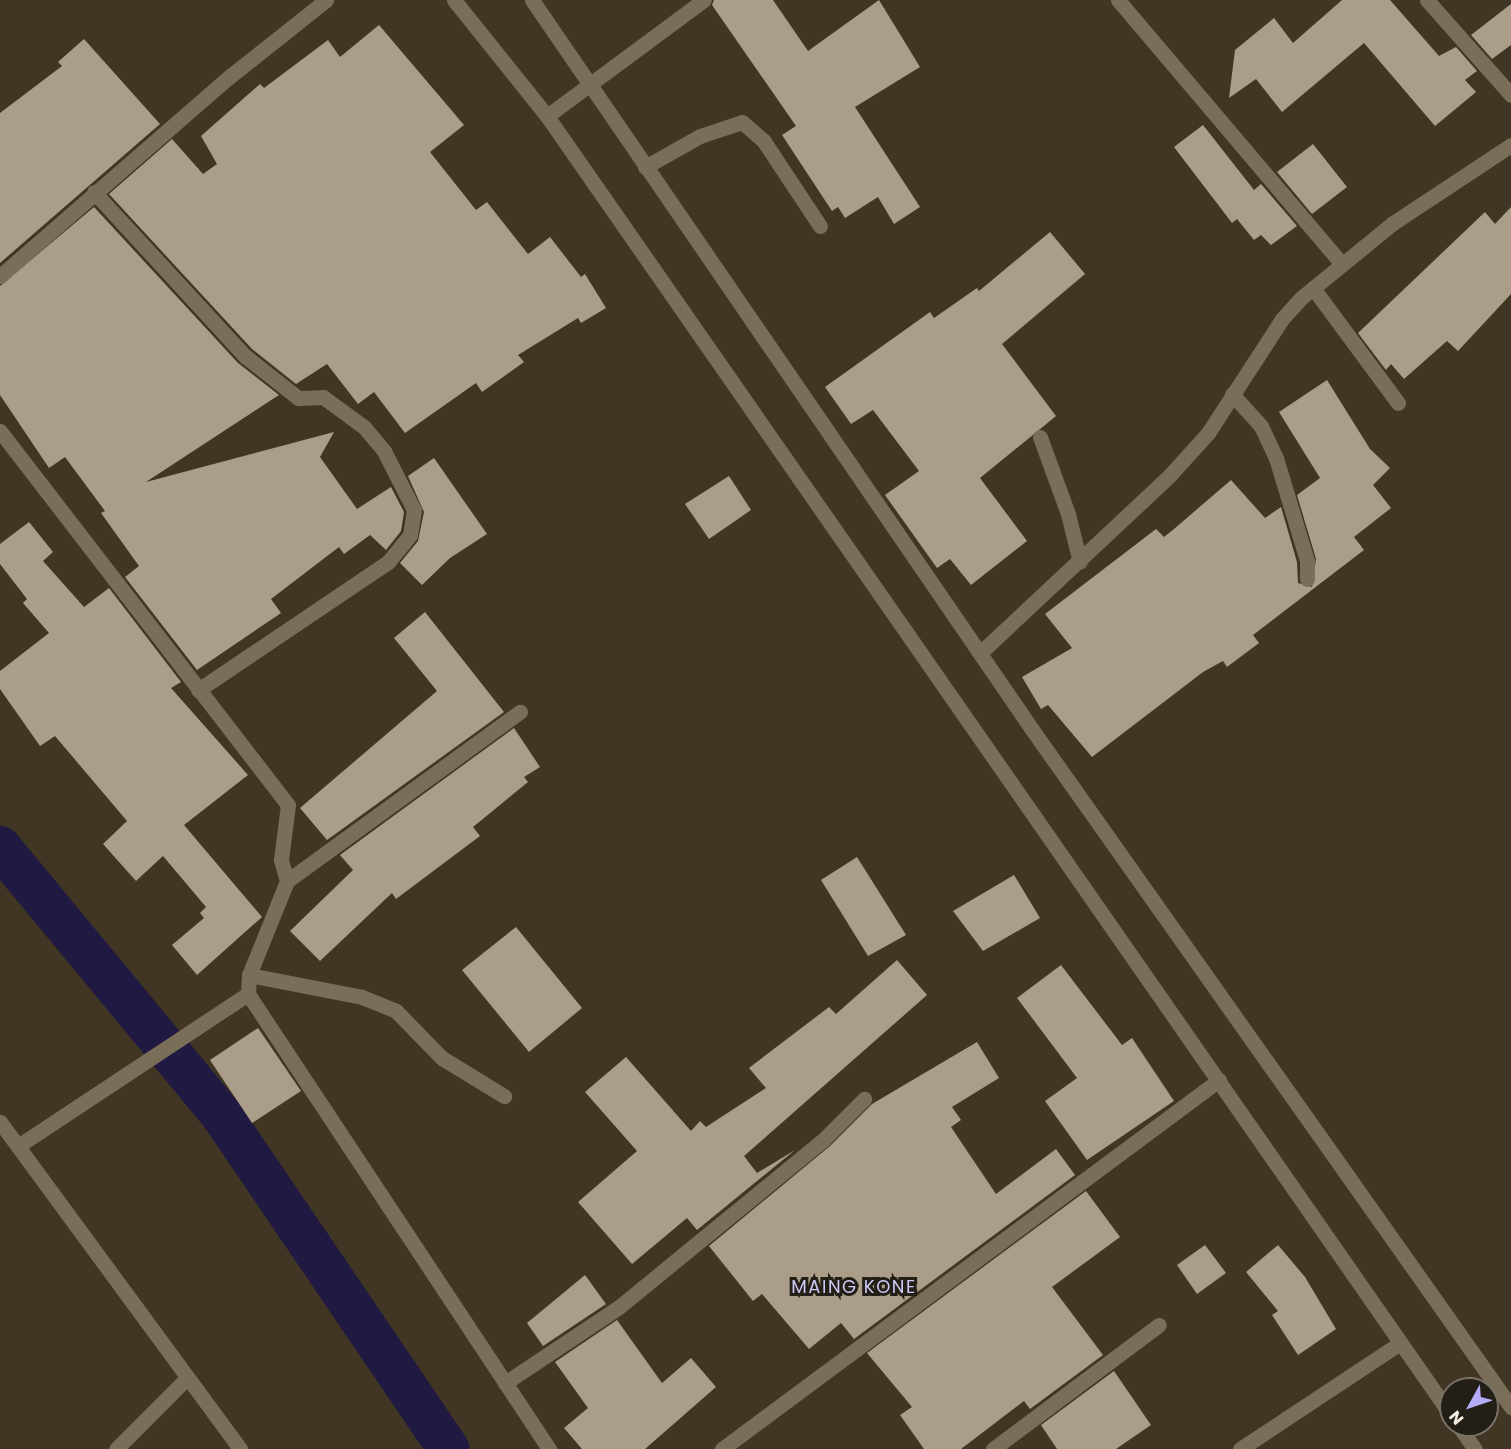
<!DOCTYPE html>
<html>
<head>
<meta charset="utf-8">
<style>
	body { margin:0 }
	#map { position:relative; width:1511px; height:1449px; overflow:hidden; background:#413623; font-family:Poppins,sans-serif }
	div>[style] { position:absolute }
	.canal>* { height:42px; margin:-21px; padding:0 21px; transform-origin:21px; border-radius:21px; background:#201941 }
	.building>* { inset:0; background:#ab9e88 }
	.minor>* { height:15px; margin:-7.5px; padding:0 7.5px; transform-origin:7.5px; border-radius:7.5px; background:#7a6e59 }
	span { translate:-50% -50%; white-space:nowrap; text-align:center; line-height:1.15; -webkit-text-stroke:6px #231e16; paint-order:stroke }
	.quarter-label { font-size:18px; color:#cdcaf5; letter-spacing:1.5px }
	.north { position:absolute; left:1439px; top:1377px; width:60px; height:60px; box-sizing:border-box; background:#231e16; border:2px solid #777168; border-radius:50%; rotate:230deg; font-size:16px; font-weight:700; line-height:24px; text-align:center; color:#f5eee2 }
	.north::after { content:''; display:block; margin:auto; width:21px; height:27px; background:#b5acf9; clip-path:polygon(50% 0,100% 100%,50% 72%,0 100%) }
</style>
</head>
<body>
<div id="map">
	<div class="canal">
		<div style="left:0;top:847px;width:347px;rotate:50.4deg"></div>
		<div style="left:221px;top:1114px;width:405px;rotate:55.8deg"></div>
	</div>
	<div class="building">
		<div style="clip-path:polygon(714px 0,773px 0,808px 51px,879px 0,920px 67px,855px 107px,920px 207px,894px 224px,878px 197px,845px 218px,838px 207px,832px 211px,782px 135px,796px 126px,712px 5px)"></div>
		<div style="clip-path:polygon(1342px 0,1390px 0,1439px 56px,1456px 47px,1477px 71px,1465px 80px,1476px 92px,1435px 126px,1364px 43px,1282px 112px,1256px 79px,1229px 98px,1235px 50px,1274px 18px,1293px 43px)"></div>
		<div style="clip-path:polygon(1511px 4px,1511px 45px,1492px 59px,1471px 35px)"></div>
		<div style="clip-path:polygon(379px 25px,464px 125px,430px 152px,476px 210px,487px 202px,528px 254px,550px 237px,581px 277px,585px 274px,606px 308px,581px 323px,578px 318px,518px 355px,524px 362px,482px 392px,476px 383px,405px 433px,374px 392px,358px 404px,327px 364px,296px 384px,252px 349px,109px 194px,172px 139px,203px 174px,217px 164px,201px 136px,260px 84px,264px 88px,328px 40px,340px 57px)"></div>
		<div style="clip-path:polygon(84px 39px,160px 124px,0 263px,0 113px,62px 66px,58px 62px)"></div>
		<div style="clip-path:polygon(1203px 125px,1254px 190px,1261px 184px,1297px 226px,1271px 245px,1261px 235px,1254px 240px,1237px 219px,1232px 223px,1174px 147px)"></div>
		<div style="clip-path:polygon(1313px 144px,1347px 187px,1312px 214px,1277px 172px)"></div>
		<div style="clip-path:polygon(94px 207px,238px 363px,279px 395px,146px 482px,334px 432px,320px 457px,357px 509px,391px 487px,404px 512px,401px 531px,386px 550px,370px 535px,344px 554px,339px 547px,271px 599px,281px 613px,197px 670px,125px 577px,139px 566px,101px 513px,105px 511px,65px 457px,49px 468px,0 395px,0 286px)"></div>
		<div style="clip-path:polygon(1511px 207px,1511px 294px,1458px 351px,1447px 341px,1404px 379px,1391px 364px,1386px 370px,1358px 333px,1485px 212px,1495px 224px)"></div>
		<div style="clip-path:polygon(1050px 232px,1085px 274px,1002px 344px,1056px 416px,980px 478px,1027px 541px,971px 585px,950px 559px,937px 568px,885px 495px,919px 471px,873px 410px,851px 424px,825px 387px,930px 312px,934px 318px,977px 288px,979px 291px)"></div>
		<div style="clip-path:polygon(1327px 380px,1370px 449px,1390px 468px,1373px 485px,1391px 508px,1354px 537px,1364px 550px,1253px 635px,1259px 643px,1227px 667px,1223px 661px,1203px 672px,1092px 757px,1048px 705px,1041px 709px,1022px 677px,1072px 648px,1045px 614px,1156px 529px,1164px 537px,1174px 529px,1231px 480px,1265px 518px,1281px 507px,1297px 562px,1298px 583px,1312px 587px,1316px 559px,1297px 495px,1320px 478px,1279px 412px)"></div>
		<div style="clip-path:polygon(434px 458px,487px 534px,450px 558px,422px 585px,400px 563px,418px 541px,424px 512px,408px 476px)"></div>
		<div style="clip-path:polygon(729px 476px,751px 510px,709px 539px,685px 504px)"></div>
		<div style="clip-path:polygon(29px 522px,53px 552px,43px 561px,84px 607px,109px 588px,181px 682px,171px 688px,248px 775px,184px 825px,262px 917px,197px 975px,172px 945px,204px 918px,200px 913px,206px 907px,163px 856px,136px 881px,103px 844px,127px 821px,55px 736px,40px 746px,0 689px,0 671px,49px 633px,23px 603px,27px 599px,0 564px,0 544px)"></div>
		<div style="clip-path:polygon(425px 612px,504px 712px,327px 840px,300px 808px,437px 691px,394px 638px)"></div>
		<div style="clip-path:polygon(514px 728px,540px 767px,524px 777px,528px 782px,473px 827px,480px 836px,396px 899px,392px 893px,320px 961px,290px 931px,353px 870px,340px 855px)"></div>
		<div style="clip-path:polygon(857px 857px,906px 935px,868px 956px,821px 880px)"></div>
		<div style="clip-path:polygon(1014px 875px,1040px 918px,983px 951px,953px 911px)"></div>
		<div style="clip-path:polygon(516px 927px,582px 1008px,529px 1052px,462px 970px)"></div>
		<div style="clip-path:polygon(897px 960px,927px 995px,744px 1156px,757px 1173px,795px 1150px,697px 1230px,687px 1218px,632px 1264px,578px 1202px,637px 1151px,585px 1092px,626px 1057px,691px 1131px,700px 1121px,706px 1127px,766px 1088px,749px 1068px,829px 1007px,836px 1014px)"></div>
		<div style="clip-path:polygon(1061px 965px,1122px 1045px,1132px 1038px,1174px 1101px,1087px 1160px,1045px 1101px,1077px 1078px,1017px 998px)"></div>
		<div style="clip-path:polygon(258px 1028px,301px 1091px,252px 1123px,210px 1060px)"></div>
		<div style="clip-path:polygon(977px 1042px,999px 1078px,952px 1107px,961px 1120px,951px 1127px,996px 1194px,1056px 1149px,1075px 1175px,854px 1339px,841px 1323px,809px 1349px,762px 1294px,753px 1301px,709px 1246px,830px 1146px,872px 1104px)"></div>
		<div style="clip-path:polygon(1086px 1191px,1120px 1237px,1052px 1287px,1103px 1355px,1030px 1409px,1024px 1401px,961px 1449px,924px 1449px,900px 1415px,912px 1407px,867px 1353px)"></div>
		<div style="clip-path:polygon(1205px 1245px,1226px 1273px,1197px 1294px,1177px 1265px)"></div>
		<div style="clip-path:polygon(1278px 1245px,1305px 1277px,1336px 1329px,1298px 1355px,1272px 1315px,1278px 1311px,1246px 1272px)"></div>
		<div style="clip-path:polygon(585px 1275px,606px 1304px,543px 1346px,527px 1323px)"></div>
		<div style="clip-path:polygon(617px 1320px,662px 1383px,691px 1358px,716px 1387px,645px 1449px,582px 1449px,564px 1428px,588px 1408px,555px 1362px)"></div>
		<div style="clip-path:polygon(1114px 1371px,1151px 1425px,1116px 1449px,1057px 1449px,1041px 1425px)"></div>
	</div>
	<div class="minor">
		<div style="left:454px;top:0;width:149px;rotate:51.3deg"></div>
		<div style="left:547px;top:116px;width:1583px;rotate:55.17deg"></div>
		<div style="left:532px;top:0;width:883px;rotate:55.57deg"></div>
		<div style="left:1031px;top:728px;width:832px;rotate:54.74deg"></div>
		<div style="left:1118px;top:0;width:345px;rotate:49.7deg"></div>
		<div style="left:1427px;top:0;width:127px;rotate:48.5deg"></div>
		<div style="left:547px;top:116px;width:195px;rotate:-36.5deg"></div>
		<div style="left:645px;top:167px;width:63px;rotate:-29.4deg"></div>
		<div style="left:700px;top:136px;width:44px;rotate:-18.4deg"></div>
		<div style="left:742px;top:122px;width:28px;rotate:41deg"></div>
		<div style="left:763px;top:140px;width:103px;rotate:56.5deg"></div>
		<div style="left:94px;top:192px;width:223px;rotate:47.4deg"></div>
		<div style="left:245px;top:356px;width:68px;rotate:38.4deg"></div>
		<div style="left:298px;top:398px;width:25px;rotate:-2deg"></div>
		<div style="left:323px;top:397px;width:51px;rotate:36.2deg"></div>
		<div style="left:364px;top:427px;width:31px;rotate:50deg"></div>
		<div style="left:384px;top:451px;width:66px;rotate:63deg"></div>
		<div style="left:414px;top:510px;width:25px;rotate:99deg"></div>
		<div style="left:410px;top:535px;width:35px;rotate:129deg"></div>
		<div style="left:388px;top:562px;width:229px;rotate:146deg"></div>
		<div style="left:0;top:276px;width:303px;rotate:-41deg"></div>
		<div style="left:229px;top:77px;width:124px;rotate:-38.4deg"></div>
		<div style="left:1313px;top:288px;width:143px;rotate:53.5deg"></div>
		<div style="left:1232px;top:394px;width:43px;rotate:47.8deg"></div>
		<div style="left:1261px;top:426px;width:35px;rotate:65deg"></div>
		<div style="left:1276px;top:458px;width:108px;rotate:73.2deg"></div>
		<div style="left:1307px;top:561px;width:18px;rotate:90deg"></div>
		<div style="left:0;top:431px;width:472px;rotate:52.4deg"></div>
		<div style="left:288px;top:805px;width:55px;rotate:97.3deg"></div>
		<div style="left:281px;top:860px;width:22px;rotate:74deg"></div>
		<div style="left:287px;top:881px;width:101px;rotate:112deg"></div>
		<div style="left:249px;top:975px;width:19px;rotate:93deg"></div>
		<div style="left:248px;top:994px;width:546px;rotate:56.51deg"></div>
		<div style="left:1040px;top:437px;width:82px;rotate:70deg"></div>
		<div style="left:1068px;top:514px;width:49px;rotate:76deg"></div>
		<div style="left:980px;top:653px;width:260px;rotate:-43.1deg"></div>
		<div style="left:1170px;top:475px;width:57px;rotate:-47.9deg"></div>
		<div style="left:1208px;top:433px;width:136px;rotate:-57deg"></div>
		<div style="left:1282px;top:319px;width:28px;rotate:-48deg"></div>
		<div style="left:1301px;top:298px;width:119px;rotate:-39.2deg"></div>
		<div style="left:1393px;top:223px;width:141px;rotate:-33.5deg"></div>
		<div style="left:287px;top:881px;width:288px;rotate:-36deg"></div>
		<div style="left:249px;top:975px;width:115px;rotate:11deg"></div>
		<div style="left:362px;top:997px;width:37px;rotate:22deg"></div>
		<div style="left:396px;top:1011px;width:66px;rotate:45.6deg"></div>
		<div style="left:442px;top:1058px;width:73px;rotate:31.5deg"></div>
		<div style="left:0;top:1122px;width:406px;rotate:53.7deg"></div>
		<div style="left:18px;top:1146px;width:276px;rotate:-33.5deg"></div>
		<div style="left:505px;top:1383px;width:137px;rotate:-33.7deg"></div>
		<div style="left:619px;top:1307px;width:265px;rotate:-39.3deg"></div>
		<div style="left:824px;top:1139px;width:57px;rotate:-45deg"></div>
		<div style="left:1458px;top:1425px;width:29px;rotate:55deg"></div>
		<div style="left:116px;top:1449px;width:100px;rotate:-45deg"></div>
		<div style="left:722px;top:1449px;width:619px;rotate:-36.59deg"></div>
		<div style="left:993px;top:1449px;width:207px;rotate:-36.8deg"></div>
		<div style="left:1240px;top:1449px;width:192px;rotate:-33.5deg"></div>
	</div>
	<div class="quarter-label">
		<span style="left:854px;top:1287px">MAING KONE</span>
	</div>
	<div class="north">N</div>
</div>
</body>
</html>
